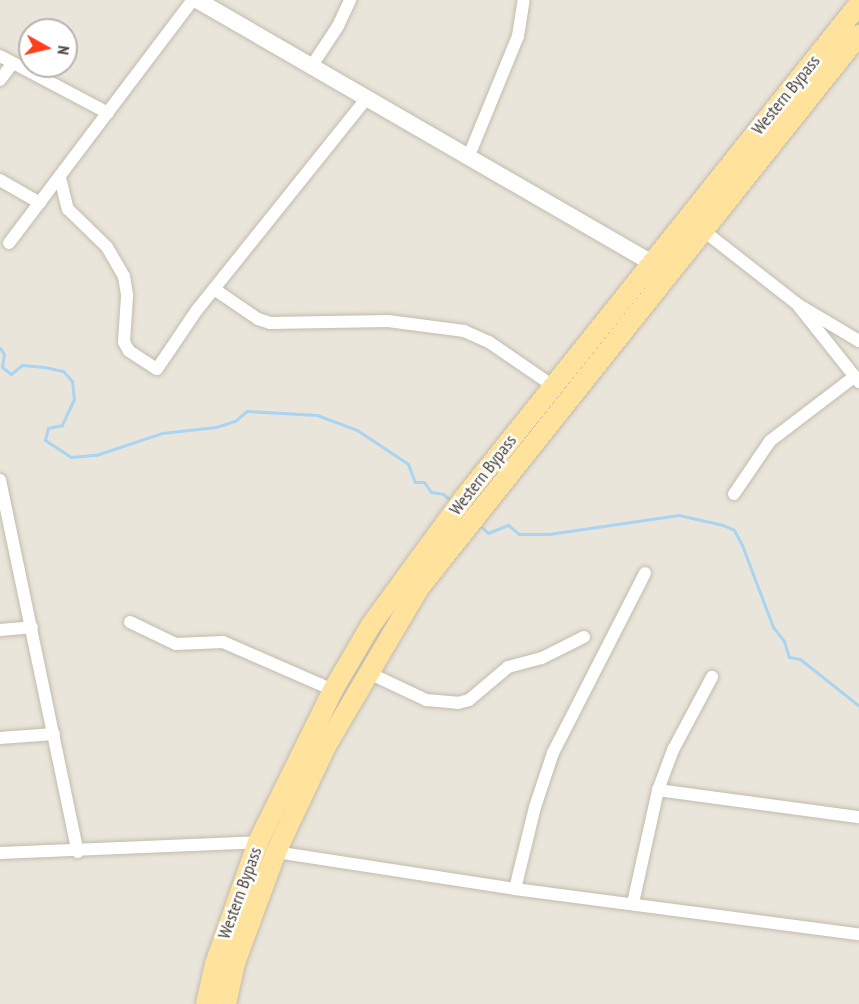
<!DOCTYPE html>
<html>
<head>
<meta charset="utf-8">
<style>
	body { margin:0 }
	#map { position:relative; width:859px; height:1004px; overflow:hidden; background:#f6f3ec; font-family:"PT Sans Narrow",sans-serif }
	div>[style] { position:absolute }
	.residential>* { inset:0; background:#eae5da }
	.stream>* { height:3px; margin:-1.5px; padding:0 1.5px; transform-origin:1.5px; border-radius:1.5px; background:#a9d4f2 }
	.roads { filter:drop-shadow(0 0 2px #c2bbae) drop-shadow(0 0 2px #c2bbae) }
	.minor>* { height:12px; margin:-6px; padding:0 6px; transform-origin:6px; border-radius:6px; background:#fff }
	.tertiary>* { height:16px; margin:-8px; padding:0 8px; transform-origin:8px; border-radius:8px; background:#fff }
	.primary>* { height:20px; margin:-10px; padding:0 10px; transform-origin:10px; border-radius:10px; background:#ffe39c }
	span { translate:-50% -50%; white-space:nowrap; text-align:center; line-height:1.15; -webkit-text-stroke:5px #fff; paint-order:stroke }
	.street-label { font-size:18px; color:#4b4439 }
	.north { position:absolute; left:18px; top:18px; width:60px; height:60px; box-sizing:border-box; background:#fff; border:2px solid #b7b4b0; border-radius:50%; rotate:98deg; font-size:16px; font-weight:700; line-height:24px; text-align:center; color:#4b4439 }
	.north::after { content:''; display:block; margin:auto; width:21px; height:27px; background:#fc3f1d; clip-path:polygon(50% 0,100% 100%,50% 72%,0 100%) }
</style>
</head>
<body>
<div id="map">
	<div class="residential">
		<div style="clip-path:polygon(evenodd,0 0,859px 0,859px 1004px,0 1004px,0 0,30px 30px,66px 30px,66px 66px,30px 66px,30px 30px)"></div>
	</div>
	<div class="stream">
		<div style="left:0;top:348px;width:7px;rotate:56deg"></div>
		<div style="left:4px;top:354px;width:13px;rotate:99deg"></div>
		<div style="left:2px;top:367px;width:11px;rotate:38deg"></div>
		<div style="left:11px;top:374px;width:14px;rotate:-39deg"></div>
		<div style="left:22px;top:365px;width:22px;rotate:5deg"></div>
		<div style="left:44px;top:367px;width:19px;rotate:12deg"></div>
		<div style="left:63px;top:371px;width:13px;rotate:48deg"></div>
		<div style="left:72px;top:381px;width:18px;rotate:84deg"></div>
		<div style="left:74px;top:399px;width:29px;rotate:115deg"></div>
		<div style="left:62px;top:425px;width:14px;rotate:168deg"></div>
		<div style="left:48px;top:428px;width:12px;rotate:104deg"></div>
		<div style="left:45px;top:440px;width:31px;rotate:33deg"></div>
		<div style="left:71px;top:457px;width:25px;rotate:-5deg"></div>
		<div style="left:96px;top:455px;width:70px;rotate:-18.4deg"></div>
		<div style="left:162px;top:433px;width:54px;rotate:-6.3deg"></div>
		<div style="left:216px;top:427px;width:20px;rotate:-18deg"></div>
		<div style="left:235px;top:421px;width:16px;rotate:-40deg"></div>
		<div style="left:247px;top:411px;width:70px;rotate:3.3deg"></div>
		<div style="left:317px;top:415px;width:43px;rotate:20.6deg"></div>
		<div style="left:357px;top:430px;width:61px;rotate:33.7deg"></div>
		<div style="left:408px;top:464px;width:19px;rotate:69deg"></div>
		<div style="left:415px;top:482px;width:9px"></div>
		<div style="left:424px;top:482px;width:12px;rotate:55deg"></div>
		<div style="left:431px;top:492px;width:12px;rotate:9deg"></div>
		<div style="left:443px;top:494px;width:13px;rotate:39deg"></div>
		<div style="left:478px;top:524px;width:13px;rotate:42deg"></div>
		<div style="left:488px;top:533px;width:22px;rotate:-22deg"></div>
		<div style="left:508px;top:525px;width:14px;rotate:39deg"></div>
		<div style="left:519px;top:534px;width:30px"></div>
		<div style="left:549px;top:534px;width:131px;rotate:-8.3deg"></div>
		<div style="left:679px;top:515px;width:45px;rotate:12.8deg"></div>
		<div style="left:723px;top:525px;width:12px;rotate:24deg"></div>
		<div style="left:734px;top:530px;width:17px;rotate:62deg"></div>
		<div style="left:742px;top:545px;width:88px;rotate:69.3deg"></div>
		<div style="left:773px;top:627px;width:18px;rotate:52deg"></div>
		<div style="left:784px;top:641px;width:17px;rotate:73deg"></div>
		<div style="left:789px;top:657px;width:11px;rotate:10deg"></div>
		<div style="left:800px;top:659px;width:75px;rotate:38.5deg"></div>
	</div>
	<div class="roads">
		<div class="minor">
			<div style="left:0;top:56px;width:122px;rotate:27.8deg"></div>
			<div style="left:311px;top:67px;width:49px;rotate:-56.6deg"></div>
			<div style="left:338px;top:26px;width:29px;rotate:-65deg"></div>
			<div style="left:0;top:80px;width:21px;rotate:-53deg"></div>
			<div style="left:468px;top:158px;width:132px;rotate:-67.7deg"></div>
			<div style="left:518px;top:36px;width:36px;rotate:-81deg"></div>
			<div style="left:60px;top:178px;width:32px;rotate:76deg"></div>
			<div style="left:68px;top:209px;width:54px;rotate:44.3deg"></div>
			<div style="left:107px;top:247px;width:34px;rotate:60deg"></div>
			<div style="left:124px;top:276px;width:20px;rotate:81deg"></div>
			<div style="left:127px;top:296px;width:46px;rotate:93.7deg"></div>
			<div style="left:124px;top:342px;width:10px;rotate:61deg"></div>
			<div style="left:129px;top:351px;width:33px;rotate:33deg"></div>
			<div style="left:157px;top:369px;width:71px;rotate:-55.9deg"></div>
			<div style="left:197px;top:310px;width:270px;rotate:-51.3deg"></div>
			<div style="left:0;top:180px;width:46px;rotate:29.9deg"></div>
			<div style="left:704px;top:231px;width:118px;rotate:38.1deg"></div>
			<div style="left:9px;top:243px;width:305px;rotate:-52.9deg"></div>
			<div style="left:214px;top:289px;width:53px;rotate:34.3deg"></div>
			<div style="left:258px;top:319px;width:13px;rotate:18deg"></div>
			<div style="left:270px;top:323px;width:118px;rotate:-1deg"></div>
			<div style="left:388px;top:321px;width:77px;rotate:7.5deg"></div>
			<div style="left:464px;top:331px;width:27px;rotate:24deg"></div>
			<div style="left:489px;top:342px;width:78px;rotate:34.5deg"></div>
			<div style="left:859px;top:341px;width:72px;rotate:-149.2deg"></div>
			<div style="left:797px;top:304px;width:100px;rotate:51.5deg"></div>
			<div style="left:0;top:480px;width:380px;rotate:78.2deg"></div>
			<div style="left:734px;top:494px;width:64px;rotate:-55.8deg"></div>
			<div style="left:770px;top:441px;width:106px;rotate:-37.3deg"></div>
			<div style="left:130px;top:622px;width:51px;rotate:25.6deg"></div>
			<div style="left:176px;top:644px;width:47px;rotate:-2.4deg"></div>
			<div style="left:223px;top:642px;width:120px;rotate:23.6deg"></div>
			<div style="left:0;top:630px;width:32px;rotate:-5deg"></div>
			<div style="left:369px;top:673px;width:63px;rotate:25.3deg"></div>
			<div style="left:426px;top:700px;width:32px;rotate:5deg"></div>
			<div style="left:458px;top:703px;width:11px;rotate:-15deg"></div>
			<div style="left:469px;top:700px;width:51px;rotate:-40.2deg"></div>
			<div style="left:508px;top:667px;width:35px;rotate:-15deg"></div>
			<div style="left:542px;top:658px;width:47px;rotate:-26.6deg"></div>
			<div style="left:0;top:738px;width:54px;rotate:-4.2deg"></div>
			<div style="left:658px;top:790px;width:203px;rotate:7.7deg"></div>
			<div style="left:276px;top:852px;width:242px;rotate:8.8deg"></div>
			<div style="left:515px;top:889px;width:347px;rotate:7.5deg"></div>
			<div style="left:0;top:853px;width:258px;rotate:-2.4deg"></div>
			<div style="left:515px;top:889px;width:84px;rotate:-76.3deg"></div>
			<div style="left:535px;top:807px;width:57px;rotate:-71.6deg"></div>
			<div style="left:553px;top:753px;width:202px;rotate:-62.9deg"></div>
			<div style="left:633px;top:903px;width:116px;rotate:-77.5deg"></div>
			<div style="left:658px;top:790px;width:43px;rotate:-69.4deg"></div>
			<div style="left:673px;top:750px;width:83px;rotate:-61.9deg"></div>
		</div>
		<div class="tertiary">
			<div style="left:197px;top:0;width:526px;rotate:30.03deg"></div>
		</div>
		<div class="primary">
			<div style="left:206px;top:1004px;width:41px;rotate:-77.3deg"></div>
			<div style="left:215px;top:964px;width:129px;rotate:-70.6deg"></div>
			<div style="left:258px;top:842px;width:169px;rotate:-63.7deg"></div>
			<div style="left:333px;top:690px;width:75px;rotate:-59.7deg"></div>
			<div style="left:371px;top:625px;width:157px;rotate:-53.8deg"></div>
			<div style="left:464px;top:498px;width:633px;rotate:-51.35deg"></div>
			<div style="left:226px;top:1004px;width:42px;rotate:-77.6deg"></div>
			<div style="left:235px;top:963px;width:118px;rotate:-69.7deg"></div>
			<div style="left:276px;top:852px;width:117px;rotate:-64.7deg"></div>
			<div style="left:326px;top:746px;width:183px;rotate:-59.5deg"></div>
			<div style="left:419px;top:588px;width:707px;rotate:-51.49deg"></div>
		</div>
	</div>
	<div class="street-label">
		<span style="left:786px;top:95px;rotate:-51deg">Western Bypass</span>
		<span style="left:483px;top:475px;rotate:-52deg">Western Bypass</span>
		<span style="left:240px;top:893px;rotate:-70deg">Western Bypass</span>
	</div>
	<div class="north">N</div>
</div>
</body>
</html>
